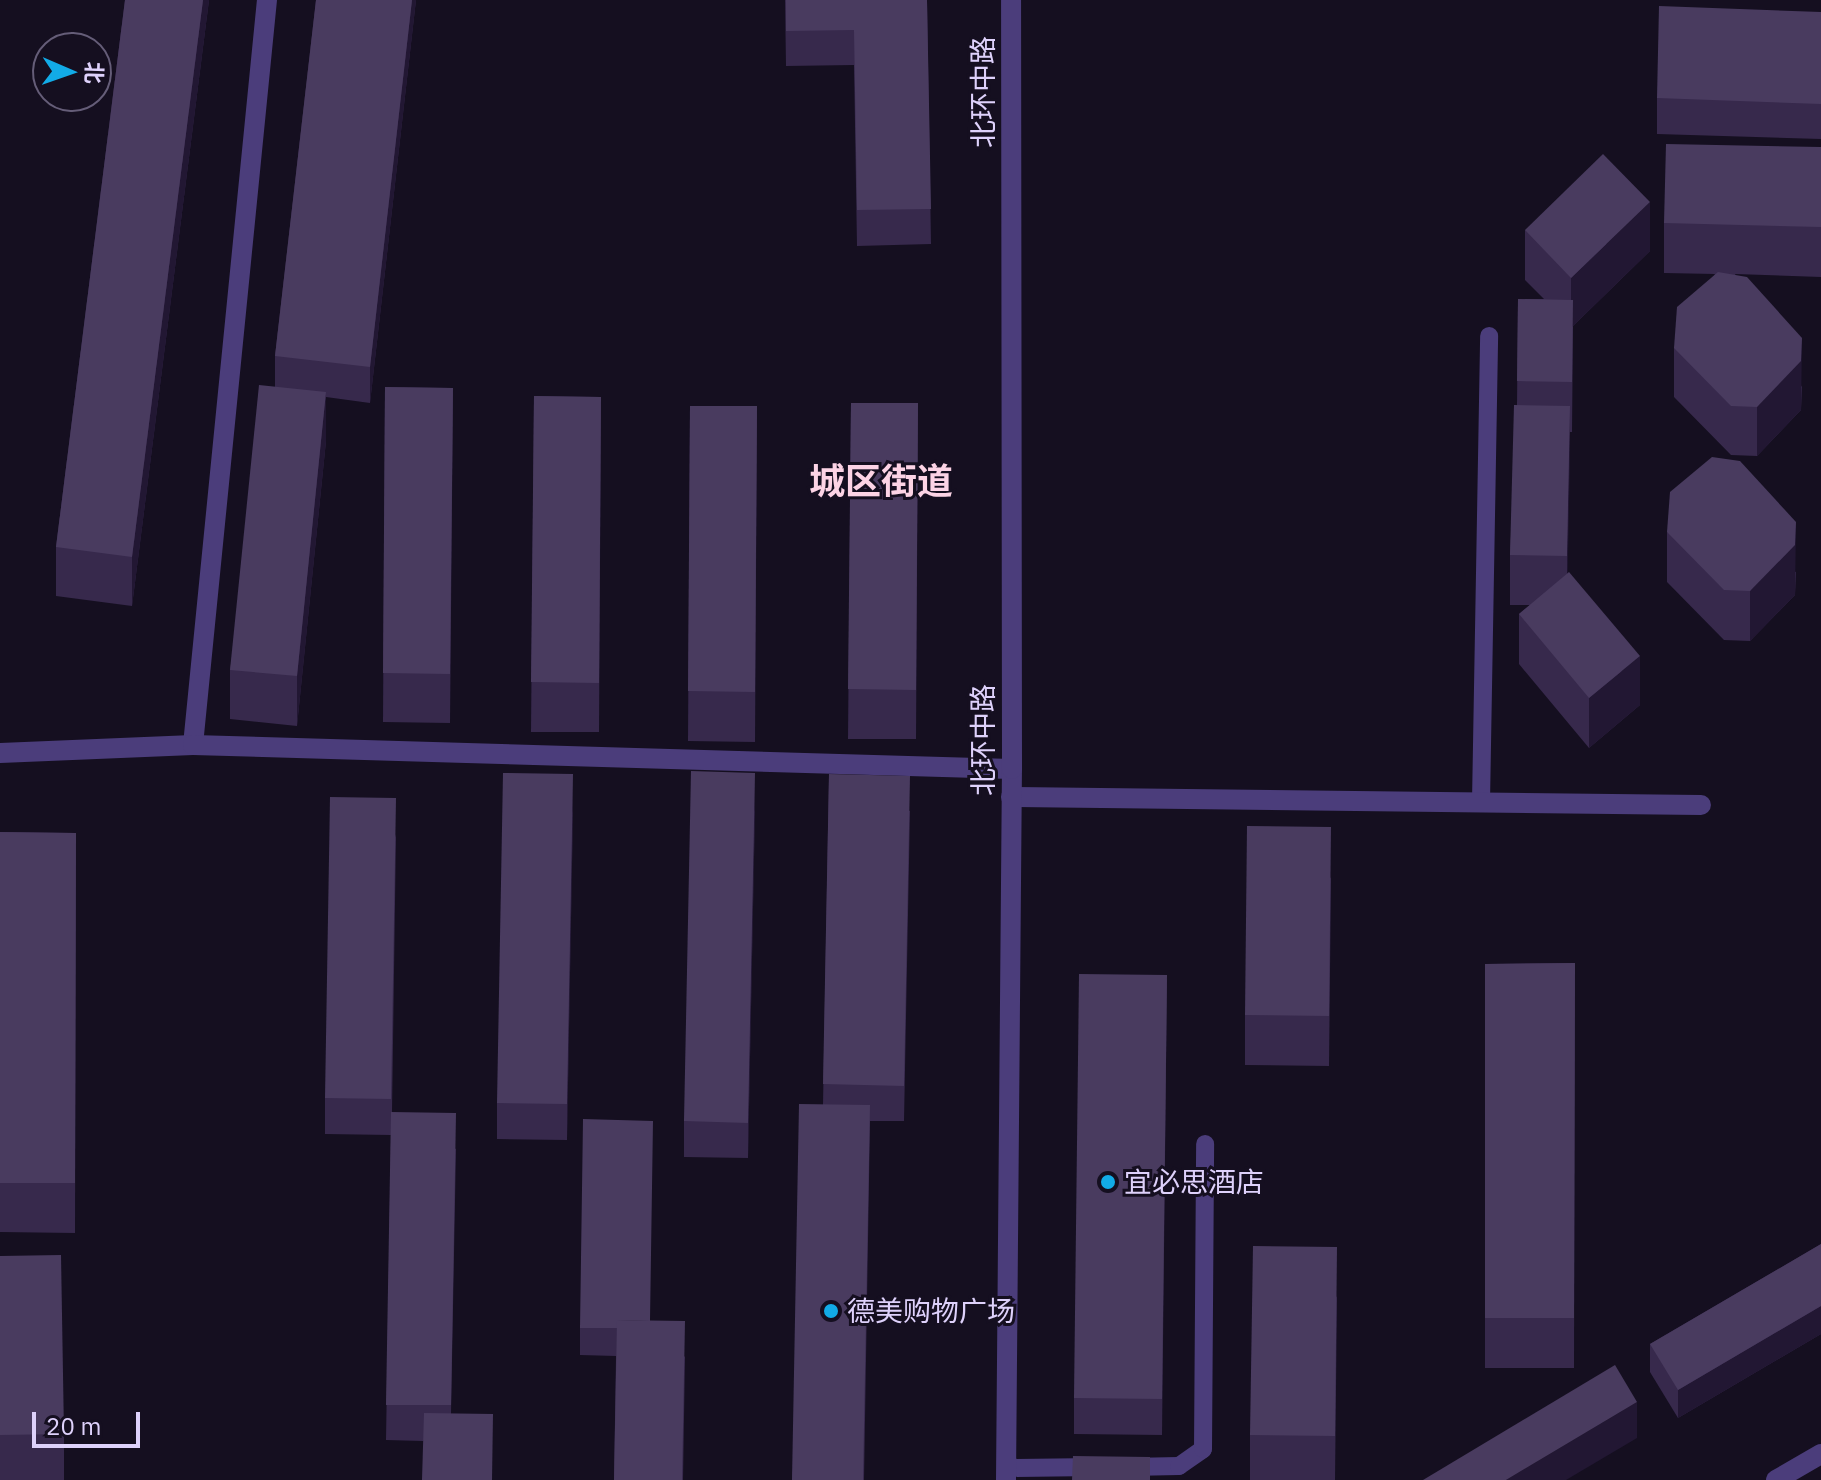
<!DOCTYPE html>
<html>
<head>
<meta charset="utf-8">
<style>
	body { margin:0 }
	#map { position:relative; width:1821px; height:1480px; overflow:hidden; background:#150f20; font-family:"IBM Plex Sans","Noto Sans SC",sans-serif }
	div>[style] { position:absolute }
	.service>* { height:18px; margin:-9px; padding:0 9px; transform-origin:9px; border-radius:9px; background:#4b3d7b }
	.minor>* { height:20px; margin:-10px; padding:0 10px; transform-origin:10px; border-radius:10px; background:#4b3d7b }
	.tertiary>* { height:20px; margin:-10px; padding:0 10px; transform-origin:10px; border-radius:10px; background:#4b3d7b }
	.wall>* { inset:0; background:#37294c }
	.shaded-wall>* { inset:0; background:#221733 }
	.building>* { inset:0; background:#493b5f }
	.dots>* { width:22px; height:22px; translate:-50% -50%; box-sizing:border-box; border:4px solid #150f20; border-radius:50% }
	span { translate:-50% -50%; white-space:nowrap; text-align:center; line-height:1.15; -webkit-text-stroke:6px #150f20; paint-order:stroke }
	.street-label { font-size:28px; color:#ded1fb }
	.poi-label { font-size:28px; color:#ded1fb }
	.left { translate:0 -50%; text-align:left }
	.district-label { font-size:36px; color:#fcd3e5; font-weight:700 }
	.north { position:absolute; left:32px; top:32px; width:80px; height:80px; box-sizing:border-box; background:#150f20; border:2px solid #655d78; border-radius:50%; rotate:92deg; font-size:22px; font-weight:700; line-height:32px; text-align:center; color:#ded1fb }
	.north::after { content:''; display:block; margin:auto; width:28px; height:36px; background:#12abe7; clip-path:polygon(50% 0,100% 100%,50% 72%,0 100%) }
	.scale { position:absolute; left:32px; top:1412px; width:108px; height:36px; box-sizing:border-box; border:4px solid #ded1fb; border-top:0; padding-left:10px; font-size:24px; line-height:28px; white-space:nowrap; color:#ded1fb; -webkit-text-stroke:6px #150f20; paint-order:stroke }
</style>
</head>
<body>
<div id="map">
	<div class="service">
		<div style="left:1481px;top:802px;width:466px;rotate:-89deg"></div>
		<div style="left:1129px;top:1467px;width:50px;rotate:-1.1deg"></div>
		<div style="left:1179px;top:1466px;width:29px;rotate:-35deg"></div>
		<div style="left:1203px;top:1449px;width:305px;rotate:-89.6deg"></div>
		<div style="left:1006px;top:1468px;width:89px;rotate:-0.6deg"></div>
	</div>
	<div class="minor">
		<div style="left:193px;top:745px;width:749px;rotate:-84.33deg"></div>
		<div style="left:0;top:753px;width:193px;rotate:-2.4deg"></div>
		<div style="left:193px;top:745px;width:819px;rotate:1.68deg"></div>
		<div style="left:1011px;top:797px;width:690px;rotate:0.66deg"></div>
	</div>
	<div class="tertiary">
		<div style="left:1006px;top:1480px;width:711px;rotate:-89.52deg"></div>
		<div style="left:1012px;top:769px;width:769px;rotate:-90.07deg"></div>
		<div style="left:1776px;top:1480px;width:52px;rotate:-30deg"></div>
	</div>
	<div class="wall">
		<div style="clip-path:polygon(125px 0,209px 0,132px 606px,56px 596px,56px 547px)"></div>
		<div style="clip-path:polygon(316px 0,416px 0,370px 403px,326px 397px,326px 441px,297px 726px,230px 719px,230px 670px,275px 386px,275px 356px)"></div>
		<div style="clip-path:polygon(785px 0,927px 0,931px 244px,857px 246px,854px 65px,786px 66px)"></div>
		<div style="clip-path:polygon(1821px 12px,1821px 139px,1657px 134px,1657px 98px)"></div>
		<div style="clip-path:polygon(1821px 147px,1821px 277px,1735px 274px,1802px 387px,1801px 410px,1757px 456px,1731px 455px,1674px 397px,1674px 348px,1715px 274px,1664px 273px,1664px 223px)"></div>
		<div style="clip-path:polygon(1525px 230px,1650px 251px,1573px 326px,1572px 432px,1570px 432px,1567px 573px,1640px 705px,1589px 748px,1519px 664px,1519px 614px,1530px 605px,1510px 605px,1510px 555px,1517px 405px,1518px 299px,1544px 299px,1525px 280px)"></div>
		<div style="clip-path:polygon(385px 387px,453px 388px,450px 723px,383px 722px)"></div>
		<div style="clip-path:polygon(534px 396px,601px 397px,599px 732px,531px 732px)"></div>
		<div style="clip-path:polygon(851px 403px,918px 403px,916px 739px,848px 739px)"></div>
		<div style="clip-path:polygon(690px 406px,757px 406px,755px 742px,688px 741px)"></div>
		<div style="clip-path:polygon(1667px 532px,1796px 572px,1795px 595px,1750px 641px,1724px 640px,1667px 582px)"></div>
		<div style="clip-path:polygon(829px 774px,910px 811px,904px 1121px,870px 1121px,864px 1480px,792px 1480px,823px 1105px)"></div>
		<div style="clip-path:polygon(755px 808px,748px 1158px,684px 1157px,684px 1121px)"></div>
		<div style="clip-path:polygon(573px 810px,567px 1140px,497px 1139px,497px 1103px)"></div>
		<div style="clip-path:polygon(0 832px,76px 833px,75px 1233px,0 1232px)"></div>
		<div style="clip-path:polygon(396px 834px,392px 1112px,456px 1149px,451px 1414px,423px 1441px,386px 1440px,391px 1135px,325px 1134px,325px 1098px)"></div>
		<div style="clip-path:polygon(1331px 877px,1329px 1066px,1245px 1065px,1245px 1015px)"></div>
		<div style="clip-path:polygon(1575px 963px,1574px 1368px,1485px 1368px,1485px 964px)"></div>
		<div style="clip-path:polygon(1167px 975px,1162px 1435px,1074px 1434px,1074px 1398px)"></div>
		<div style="clip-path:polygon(1821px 1244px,1821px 1334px,1678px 1418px,1650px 1372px,1650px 1344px)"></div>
		<div style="clip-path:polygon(0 1256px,64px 1434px,64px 1480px,0 1480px)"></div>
		<div style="clip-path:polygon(1337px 1296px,1335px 1480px,1250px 1480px,1250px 1435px)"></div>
		<div style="clip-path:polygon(650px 1321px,685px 1357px,683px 1480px,614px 1480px,616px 1356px,580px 1355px,580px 1328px)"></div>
	</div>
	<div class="shaded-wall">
		<div style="clip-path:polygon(203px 0,209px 0,132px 606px,132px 557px)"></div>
		<div style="clip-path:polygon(412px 0,416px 0,370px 403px,370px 367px)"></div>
		<div style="clip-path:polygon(1650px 202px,1650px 251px,1573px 326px,1572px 432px,1573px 326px,1571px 328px,1571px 278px)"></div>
		<div style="clip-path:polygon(1802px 338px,1801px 410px,1757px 456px,1757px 407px)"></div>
		<div style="clip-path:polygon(326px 392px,326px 441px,297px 726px,297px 676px)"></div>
		<div style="clip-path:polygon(1570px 406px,1570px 455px,1567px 606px,1567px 556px)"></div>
		<div style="clip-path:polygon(1796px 522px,1795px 595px,1750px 641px,1750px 591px)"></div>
		<div style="clip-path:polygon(1640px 656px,1640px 705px,1589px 748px,1589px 698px)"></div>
		<div style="clip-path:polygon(755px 773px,755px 808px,748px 1158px,748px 1123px)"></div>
		<div style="clip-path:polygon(573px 774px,573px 810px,567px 1140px,567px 1104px)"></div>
		<div style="clip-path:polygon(1821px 1306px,1821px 1334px,1678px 1418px,1678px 1390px)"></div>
		<div style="clip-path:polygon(1637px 1402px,1637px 1438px,1566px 1480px,1506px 1480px)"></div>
	</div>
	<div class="building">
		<div style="clip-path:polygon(125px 0,203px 0,132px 557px,56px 547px)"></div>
		<div style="clip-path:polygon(316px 0,412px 0,370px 367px,275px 356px)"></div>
		<div style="clip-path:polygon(786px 0,927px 0,931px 209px,857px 210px,854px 30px,786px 31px)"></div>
		<div style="clip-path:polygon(1659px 6px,1821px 12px,1821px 104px,1657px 98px)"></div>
		<div style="clip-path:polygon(1666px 144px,1821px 147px,1821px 227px,1664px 223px)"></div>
		<div style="clip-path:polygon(1603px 154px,1650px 202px,1571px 278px,1525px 230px)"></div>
		<div style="clip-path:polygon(1718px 272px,1747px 277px,1802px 338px,1801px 361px,1757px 407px,1731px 406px,1674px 348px,1677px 307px)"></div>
		<div style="clip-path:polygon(1518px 299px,1573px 300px,1572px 382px,1517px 381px)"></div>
		<div style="clip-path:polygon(259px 385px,326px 392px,297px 676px,230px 670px)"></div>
		<div style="clip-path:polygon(385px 387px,453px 388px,450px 674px,383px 673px)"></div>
		<div style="clip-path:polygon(534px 396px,601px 397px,599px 683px,531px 682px)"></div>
		<div style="clip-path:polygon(851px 403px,918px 403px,916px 690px,848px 689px)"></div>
		<div style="clip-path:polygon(1514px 405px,1570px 406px,1567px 556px,1510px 555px)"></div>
		<div style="clip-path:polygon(690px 406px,757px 406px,755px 692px,688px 691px)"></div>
		<div style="clip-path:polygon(1712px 457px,1740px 461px,1796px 522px,1795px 545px,1750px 591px,1724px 590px,1667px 532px,1670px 492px)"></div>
		<div style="clip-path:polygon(1569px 572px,1640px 656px,1589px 698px,1519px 614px)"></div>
		<div style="clip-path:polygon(691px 771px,755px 773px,748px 1123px,684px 1121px)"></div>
		<div style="clip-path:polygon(503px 773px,573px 774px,567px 1104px,497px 1103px)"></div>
		<div style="clip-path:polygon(829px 774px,910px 776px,904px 1086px,823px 1084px)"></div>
		<div style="clip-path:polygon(330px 797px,396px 798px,391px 1099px,325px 1098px)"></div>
		<div style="clip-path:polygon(1247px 826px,1331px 827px,1329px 1016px,1245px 1015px)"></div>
		<div style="clip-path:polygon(0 832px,76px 833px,75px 1183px,0 1183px)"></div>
		<div style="clip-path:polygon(1575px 963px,1574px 1318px,1485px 1318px,1485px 964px)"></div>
		<div style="clip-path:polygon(1079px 974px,1167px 975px,1162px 1399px,1074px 1398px)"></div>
		<div style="clip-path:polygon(799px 1104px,870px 1105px,863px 1480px,792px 1480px)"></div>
		<div style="clip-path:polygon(391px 1112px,456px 1113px,451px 1405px,386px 1405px)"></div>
		<div style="clip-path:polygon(583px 1119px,653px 1121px,650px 1321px,617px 1320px,617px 1328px,580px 1328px)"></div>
		<div style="clip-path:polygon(1821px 1244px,1821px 1306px,1678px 1390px,1650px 1344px)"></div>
		<div style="clip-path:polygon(1253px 1246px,1337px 1247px,1335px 1436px,1250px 1435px)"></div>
		<div style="clip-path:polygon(61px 1255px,64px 1434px,0 1435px,0 1256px)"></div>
		<div style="clip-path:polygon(617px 1320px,685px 1321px,682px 1480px,614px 1480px)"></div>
		<div style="clip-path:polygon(1615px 1365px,1637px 1402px,1506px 1480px,1423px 1480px)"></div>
		<div style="clip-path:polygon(424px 1413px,493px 1414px,492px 1480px,422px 1480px)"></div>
		<div style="clip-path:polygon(1073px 1456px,1150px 1457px,1150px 1480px,1072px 1480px)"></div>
	</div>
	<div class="dots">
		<div style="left:1108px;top:1182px;background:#12abe7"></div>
		<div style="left:831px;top:1311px;background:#12abe7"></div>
	</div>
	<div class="street-label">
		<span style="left:983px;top:92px;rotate:-90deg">北环中路</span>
		<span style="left:983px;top:740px;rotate:-90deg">北环中路</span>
	</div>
	<div class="poi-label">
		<span class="left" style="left:1124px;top:1182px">宜必思酒店</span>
		<span class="left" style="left:847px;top:1311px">德美购物广场</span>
	</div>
	<div class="district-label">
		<span style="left:881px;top:481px">城区街道</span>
	</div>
	<div class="north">北</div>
	<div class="scale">20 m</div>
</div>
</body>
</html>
